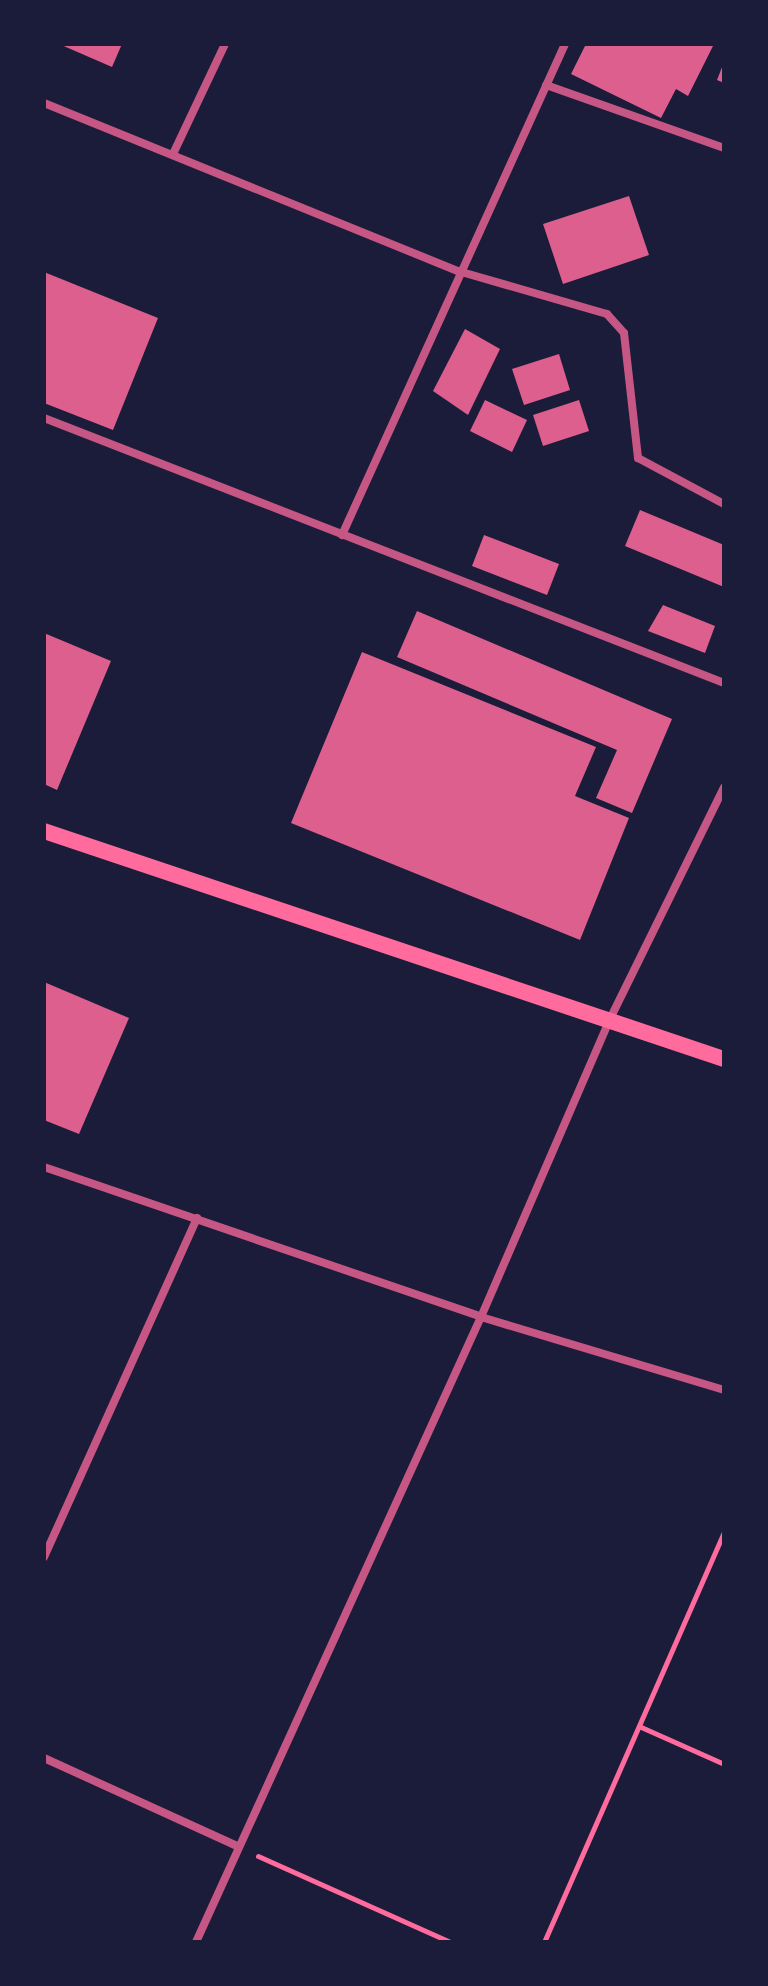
<!DOCTYPE html>
<html>
<head>
<meta charset="utf-8">
<style>
	body { margin:0 }
	#map { position:relative; width:768px; height:1986px; overflow:hidden; background:#1b1b3a; font-family:"Source Serif 4",serif }
	div>[style] { position:absolute }
	.building>* { inset:0; background:#dd5f8e }
	.path>* { height:5px; margin:-2.5px; padding:0 2.5px; transform-origin:2.5px; border-radius:2.5px; background:#ff6b9d }
	.minor>* { height:8px; margin:-4px; padding:0 4px; transform-origin:4px; border-radius:4px; background:#c65784 }
	.secondary>* { height:16px; margin:-8px; padding:0 8px; transform-origin:8px; border-radius:8px; background:#ff6b9d }
	span { translate:-50% -50%; white-space:nowrap; text-align:center; line-height:1.15; -webkit-text-stroke:6px #1b1b3a; paint-order:stroke }
	.frame { position:absolute; inset:0; border:46px solid #1b1b3a; pointer-events:none }
</style>
</head>
<body>
<div id="map">
	<div class="building">
		<div style="clip-path:polygon(59px 44px,122px 44px,112px 67px)"></div>
		<div style="clip-path:polygon(586px 44px,714px 44px,688px 96px,676px 89px,661px 118px,571px 74px)"></div>
		<div style="clip-path:polygon(724px 62px,724px 83px,717px 80px)"></div>
		<div style="clip-path:polygon(629px 196px,649px 255px,563px 284px,543px 224px)"></div>
		<div style="clip-path:polygon(44px 272px,158px 318px,113px 430px,44px 403px)"></div>
		<div style="clip-path:polygon(465px 329px,500px 349px,468px 415px,433px 391px)"></div>
		<div style="clip-path:polygon(559px 354px,570px 390px,524px 405px,512px 369px)"></div>
		<div style="clip-path:polygon(485px 400px,527px 420px,512px 452px,470px 431px)"></div>
		<div style="clip-path:polygon(579px 400px,589px 431px,543px 446px,533px 415px)"></div>
		<div style="clip-path:polygon(640px 510px,724px 545px,724px 587px,625px 546px)"></div>
		<div style="clip-path:polygon(484px 535px,559px 564px,547px 595px,472px 566px)"></div>
		<div style="clip-path:polygon(663px 605px,715px 626px,705px 653px,648px 631px)"></div>
		<div style="clip-path:polygon(417px 611px,672px 719px,632px 813px,596px 798px,617px 750px,397px 657px)"></div>
		<div style="clip-path:polygon(44px 633px,111px 661px,57px 790px,44px 784px)"></div>
		<div style="clip-path:polygon(362px 652px,596px 747px,575px 796px,629px 818px,580px 940px,291px 823px)"></div>
		<div style="clip-path:polygon(44px 982px,129px 1018px,79px 1134px,44px 1120px)"></div>
	</div>
	<div class="path">
		<div style="left:641px;top:1727px;width:91px;rotate:24deg"></div>
		<div style="left:258px;top:1856px;width:210px;rotate:24.1deg"></div>
		<div style="left:544px;top:1942px;width:449px;rotate:-66.3deg"></div>
	</div>
	<div class="minor">
		<div style="left:546px;top:85px;width:189px;rotate:19.5deg"></div>
		<div style="left:44px;top:103px;width:447px;rotate:22.1deg"></div>
		<div style="left:458px;top:271px;width:155px;rotate:16.1deg"></div>
		<div style="left:607px;top:314px;width:25px;rotate:48deg"></div>
		<div style="left:624px;top:333px;width:126px;rotate:83.6deg"></div>
		<div style="left:638px;top:458px;width:98px;rotate:28.1deg"></div>
		<div style="left:173px;top:154px;width:122px;rotate:-64.7deg"></div>
		<div style="left:44px;top:418px;width:730px;rotate:21.29deg"></div>
		<div style="left:342px;top:535px;width:539px;rotate:-65.57deg"></div>
		<div style="left:44px;top:1167px;width:462px;rotate:18.9deg"></div>
		<div style="left:481px;top:1317px;width:254px;rotate:16.7deg"></div>
		<div style="left:44px;top:1557px;width:372px;rotate:-65.7deg"></div>
		<div style="left:44px;top:1758px;width:214px;rotate:24.5deg"></div>
		<div style="left:196px;top:1942px;width:687px;rotate:-65.49deg"></div>
		<div style="left:481px;top:1317px;width:325px;rotate:-66.6deg"></div>
		<div style="left:610px;top:1019px;width:258px;rotate:-63.8deg"></div>
	</div>
	<div class="secondary">
		<div style="left:44px;top:831px;width:717px;rotate:18.54deg"></div>
	</div>
	<div class="frame"></div>
</div>
</body>
</html>
